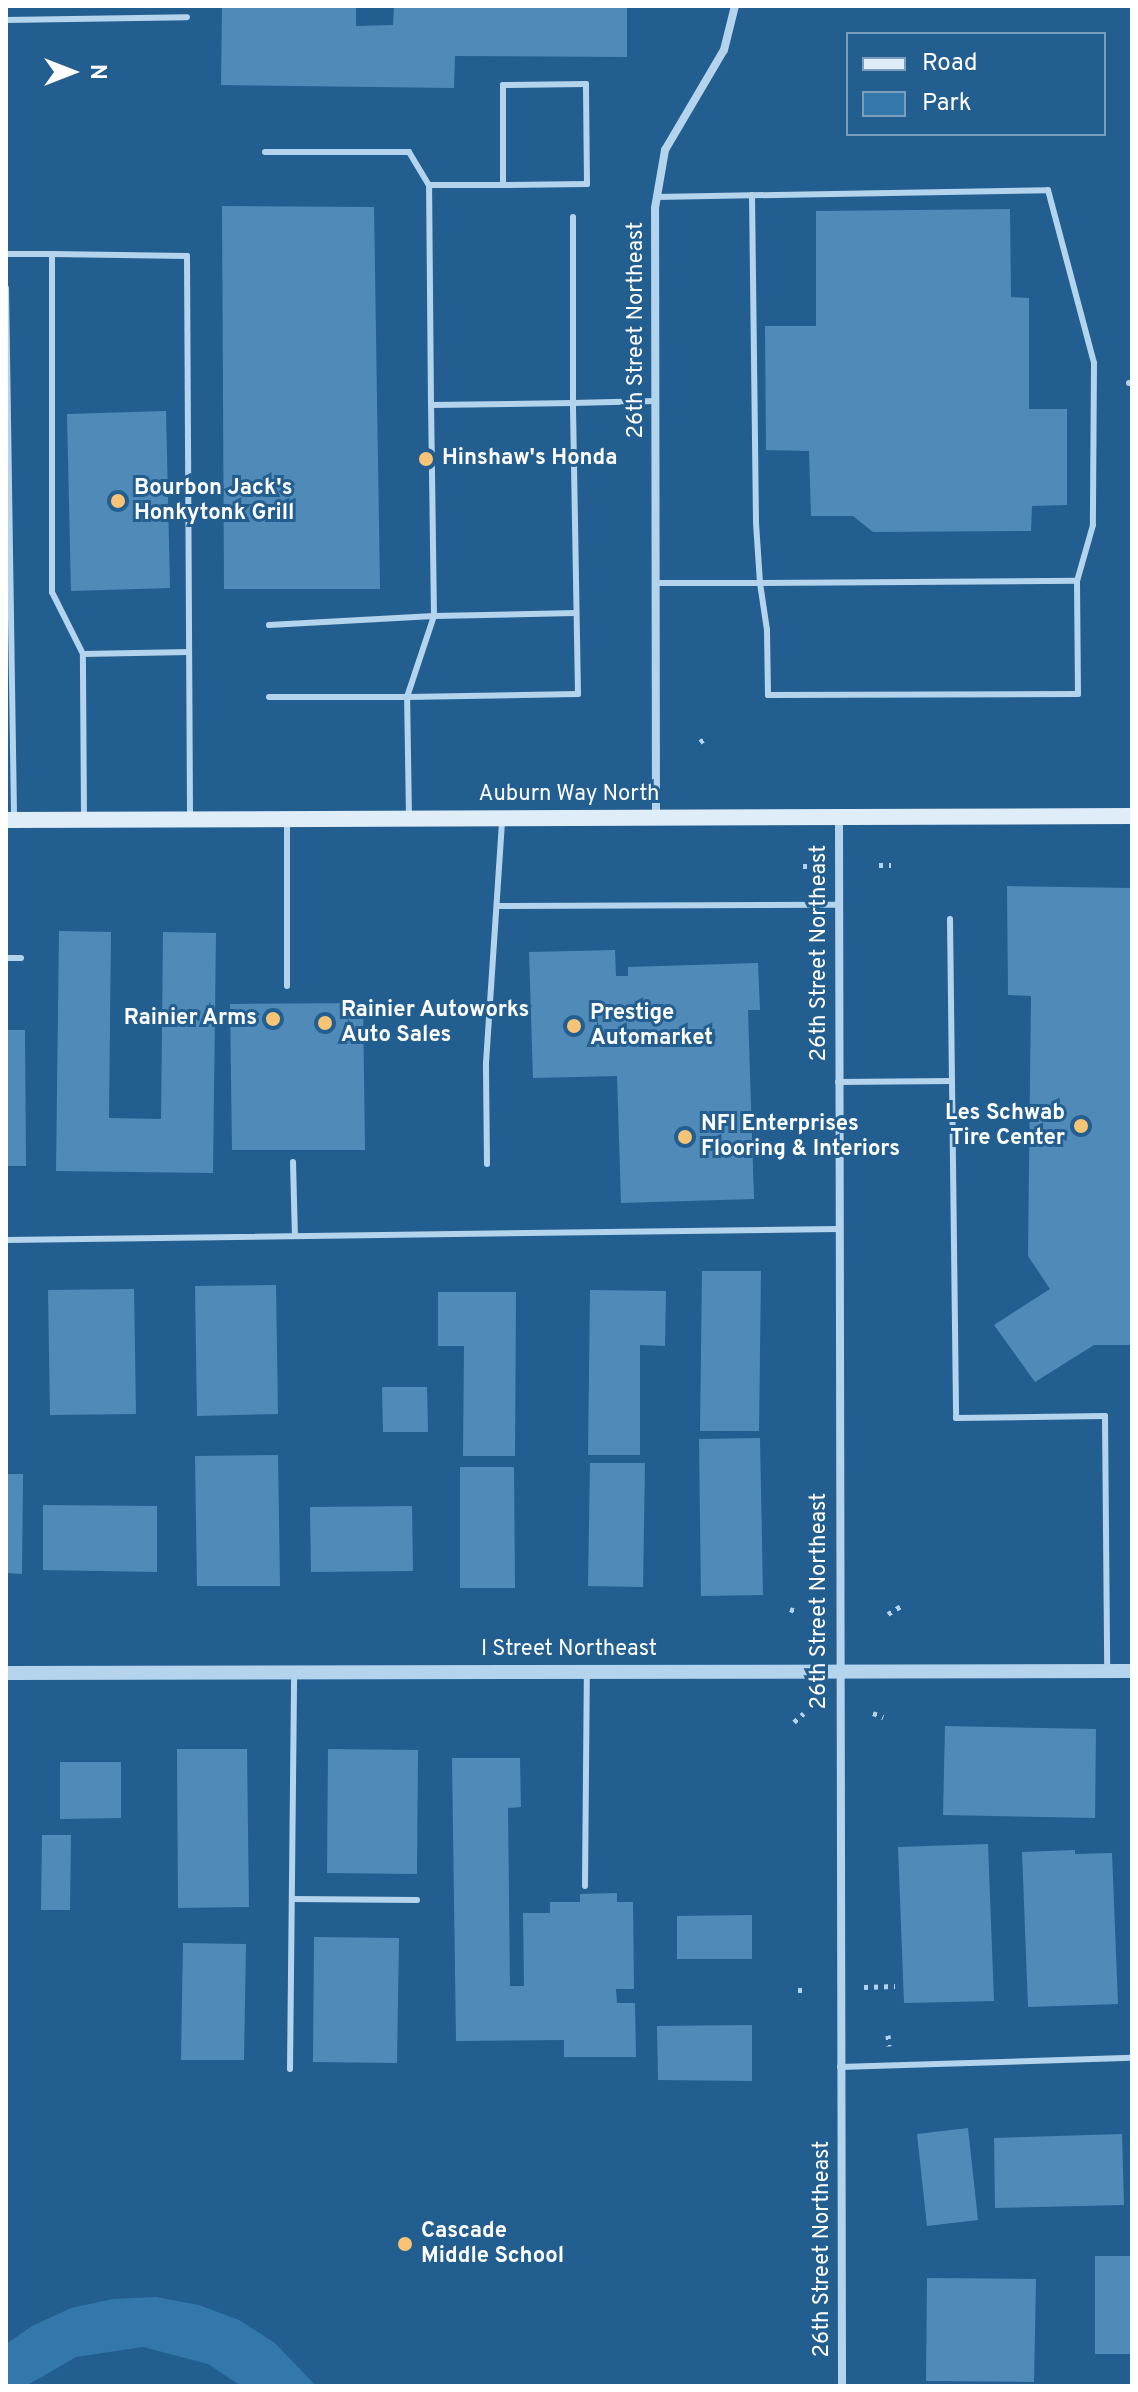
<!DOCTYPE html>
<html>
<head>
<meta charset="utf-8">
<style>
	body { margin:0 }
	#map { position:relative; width:1138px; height:2392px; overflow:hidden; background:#235e90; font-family:Overpass,sans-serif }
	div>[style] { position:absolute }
	.green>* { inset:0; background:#3477ab }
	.building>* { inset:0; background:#508ab8 }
	.path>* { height:5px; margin-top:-2.5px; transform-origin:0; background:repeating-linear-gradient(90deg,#b4d3ec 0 4px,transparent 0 10px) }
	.service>* { height:6px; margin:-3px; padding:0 3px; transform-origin:3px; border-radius:3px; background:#b4d3ec }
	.minor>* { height:8px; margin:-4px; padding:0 4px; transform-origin:4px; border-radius:4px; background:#b4d3ec }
	.tertiary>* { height:14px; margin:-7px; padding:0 7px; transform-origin:7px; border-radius:7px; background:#b4d3ec }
	.secondary>* { height:16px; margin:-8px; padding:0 8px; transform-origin:8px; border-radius:8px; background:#dfedf9 }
	.dots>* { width:22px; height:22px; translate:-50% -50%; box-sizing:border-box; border:4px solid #235e90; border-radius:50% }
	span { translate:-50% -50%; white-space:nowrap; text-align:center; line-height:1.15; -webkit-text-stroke:6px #235e90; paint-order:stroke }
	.street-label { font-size:22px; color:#fff }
	.poi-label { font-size:22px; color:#fff; font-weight:700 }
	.left { translate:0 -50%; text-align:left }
	.right { translate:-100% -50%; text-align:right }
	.frame { position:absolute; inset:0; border:8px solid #fff; pointer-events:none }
	.legend { position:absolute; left:846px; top:32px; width:260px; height:104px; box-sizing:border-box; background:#235e90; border:2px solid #7b9ebc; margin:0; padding:10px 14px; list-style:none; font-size:24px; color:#fff }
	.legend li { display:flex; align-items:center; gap:16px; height:40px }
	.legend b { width:40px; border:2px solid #7b9ebc }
	.north { position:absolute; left:32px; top:32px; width:80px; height:80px; -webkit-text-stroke:6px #235e90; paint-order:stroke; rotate:90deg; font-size:22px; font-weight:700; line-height:32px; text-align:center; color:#fff }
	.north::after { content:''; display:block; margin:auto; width:28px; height:36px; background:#fff; clip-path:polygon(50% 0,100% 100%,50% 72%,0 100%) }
</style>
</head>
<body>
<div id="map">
	<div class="green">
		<div style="clip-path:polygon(156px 2297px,199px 2305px,239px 2320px,275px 2343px,316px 2386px,241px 2386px,208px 2364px,143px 2347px,76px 2357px,26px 2386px,6px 2386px,6px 2344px,32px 2326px,71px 2308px,113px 2299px)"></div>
	</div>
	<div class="building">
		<div style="clip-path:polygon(222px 6px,356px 6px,356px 26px,393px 25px,394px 6px,627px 6px,627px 57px,455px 56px,454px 88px,221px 85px)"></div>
		<div style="clip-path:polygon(222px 206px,374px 207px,380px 589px,224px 589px)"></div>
		<div style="clip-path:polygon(1010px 209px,1011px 297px,1029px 298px,1029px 409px,1067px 409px,1067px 505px,1032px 506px,1031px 531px,873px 532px,853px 516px,811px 516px,809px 451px,766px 450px,765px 326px,816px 326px,816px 211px)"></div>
		<div style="clip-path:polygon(166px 411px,170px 588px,71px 591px,67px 414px)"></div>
		<div style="clip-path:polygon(1007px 886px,1132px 888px,1132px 1345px,1094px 1345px,1035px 1382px,994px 1325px,1050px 1289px,1028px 1256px,1031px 996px,1008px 995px)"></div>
		<div style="clip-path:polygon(59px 931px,111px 932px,109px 1118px,161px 1119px,163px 932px,216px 933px,213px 1173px,56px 1171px)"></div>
		<div style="clip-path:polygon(615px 950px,616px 976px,628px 976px,628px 967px,758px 963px,760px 1010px,748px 1010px,754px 1199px,621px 1203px,617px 1076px,533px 1078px,529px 952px)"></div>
		<div style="clip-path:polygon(363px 1003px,365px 1150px,232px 1150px,230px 1004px)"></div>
		<div style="clip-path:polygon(6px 1030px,25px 1030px,26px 1166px,6px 1166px)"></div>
		<div style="clip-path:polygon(702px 1271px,761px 1271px,759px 1431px,700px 1431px)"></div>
		<div style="clip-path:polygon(276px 1285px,278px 1414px,197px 1416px,195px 1286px)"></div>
		<div style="clip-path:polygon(134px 1289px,136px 1414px,50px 1415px,48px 1290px)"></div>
		<div style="clip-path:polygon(590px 1290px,666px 1291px,665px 1346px,640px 1345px,640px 1455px,588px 1455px)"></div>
		<div style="clip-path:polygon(438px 1292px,516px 1292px,515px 1456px,463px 1456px,464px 1346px,438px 1346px)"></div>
		<div style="clip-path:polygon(382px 1387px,427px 1387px,428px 1432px,383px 1432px)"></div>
		<div style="clip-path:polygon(760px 1438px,763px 1595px,701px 1596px,699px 1439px)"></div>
		<div style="clip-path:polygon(278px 1455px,280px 1586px,197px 1586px,195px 1456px)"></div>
		<div style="clip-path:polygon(590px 1463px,645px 1463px,643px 1587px,588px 1586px)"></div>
		<div style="clip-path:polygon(460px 1467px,514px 1467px,515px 1588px,460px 1588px)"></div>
		<div style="clip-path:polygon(6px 1474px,23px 1474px,22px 1574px,6px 1573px)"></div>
		<div style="clip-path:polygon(43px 1505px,157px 1506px,157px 1572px,43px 1570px)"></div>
		<div style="clip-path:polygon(412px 1506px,413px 1571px,311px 1572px,310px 1507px)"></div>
		<div style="clip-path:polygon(945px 1726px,1096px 1729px,1095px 1818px,943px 1815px)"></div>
		<div style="clip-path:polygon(177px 1749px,247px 1749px,249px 1907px,178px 1908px)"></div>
		<div style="clip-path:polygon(328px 1749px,418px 1750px,417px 1874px,327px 1873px)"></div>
		<div style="clip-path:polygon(452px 1758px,520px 1758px,521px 1807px,508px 1808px,510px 1986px,524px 1986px,523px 1913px,550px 1913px,550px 1902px,580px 1902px,580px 1894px,617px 1893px,617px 1902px,633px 1902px,634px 1989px,616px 1989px,617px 2003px,635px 2003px,636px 2057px,564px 2057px,564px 2040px,456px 2041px)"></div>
		<div style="clip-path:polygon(60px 1762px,121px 1762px,121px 1818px,60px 1819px)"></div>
		<div style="clip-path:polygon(42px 1835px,71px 1835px,70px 1910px,41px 1910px)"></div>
		<div style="clip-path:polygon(988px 1844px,994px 2001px,904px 2003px,898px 1847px)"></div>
		<div style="clip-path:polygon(1075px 1850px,1075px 1854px,1112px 1853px,1118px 2004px,1028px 2007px,1022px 1852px)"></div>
		<div style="clip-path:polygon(752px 1915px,752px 1959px,677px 1959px,677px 1916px)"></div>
		<div style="clip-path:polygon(314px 1937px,399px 1938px,397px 2063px,313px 2062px)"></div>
		<div style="clip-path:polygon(183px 1943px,246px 1944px,244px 2060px,181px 2060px)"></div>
		<div style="clip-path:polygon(752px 2025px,752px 2081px,658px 2080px,657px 2026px)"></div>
		<div style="clip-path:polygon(968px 2128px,978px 2220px,927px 2226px,917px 2134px)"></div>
		<div style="clip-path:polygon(1122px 2134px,1124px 2205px,995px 2208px,994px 2138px)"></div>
		<div style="clip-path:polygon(1095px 2256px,1132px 2256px,1132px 2354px,1095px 2354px)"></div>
		<div style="clip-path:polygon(927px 2278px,1036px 2279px,1034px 2382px,926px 2381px)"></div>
	</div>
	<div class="path">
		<div style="left:700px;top:742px;width:7px;rotate:-34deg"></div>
		<div style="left:879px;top:865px;width:12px"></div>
		<div style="left:803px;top:866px;width:9px"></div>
		<div style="left:790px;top:1609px;width:5px;rotate:22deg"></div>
		<div style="left:888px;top:1614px;width:15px;rotate:-32deg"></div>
		<div style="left:873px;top:1713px;width:11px;rotate:22deg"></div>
		<div style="left:794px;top:1722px;width:13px;rotate:-42deg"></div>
		<div style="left:864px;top:1987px;width:31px;rotate:-2deg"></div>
		<div style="left:798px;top:1990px;width:9px"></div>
		<div style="left:888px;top:2035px;width:11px;rotate:85deg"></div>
	</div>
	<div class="service">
		<div style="left:6px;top:20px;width:181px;rotate:-0.9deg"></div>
		<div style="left:265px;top:152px;width:144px"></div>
		<div style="left:409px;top:152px;width:39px;rotate:59deg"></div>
		<div style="left:656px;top:197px;width:392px;rotate:-1deg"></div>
		<div style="left:1048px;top:190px;width:179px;rotate:75.1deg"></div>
		<div style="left:1094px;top:363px;width:162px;rotate:90.4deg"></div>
		<div style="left:1093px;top:525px;width:58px;rotate:105.9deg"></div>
		<div style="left:6px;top:254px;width:46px"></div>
		<div style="left:6px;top:288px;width:529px;rotate:89.13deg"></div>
		<div style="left:1129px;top:383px;width:3px"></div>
		<div style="left:431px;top:405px;width:220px;rotate:-90.5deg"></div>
		<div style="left:429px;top:185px;width:74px"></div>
		<div style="left:503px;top:185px;width:84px;rotate:-0.7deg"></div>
		<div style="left:587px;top:184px;width:100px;rotate:-90.6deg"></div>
		<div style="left:586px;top:84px;width:83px;rotate:179.3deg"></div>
		<div style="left:503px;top:85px;width:100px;rotate:90deg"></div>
		<div style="left:655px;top:583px;width:105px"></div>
		<div style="left:760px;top:583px;width:317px;rotate:-0.4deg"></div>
		<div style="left:1077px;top:581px;width:113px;rotate:89.5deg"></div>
		<div style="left:1078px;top:694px;width:310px;rotate:179.8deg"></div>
		<div style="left:768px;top:695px;width:65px;rotate:-90.9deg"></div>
		<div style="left:767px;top:630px;width:48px;rotate:-98.5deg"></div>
		<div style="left:760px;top:583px;width:61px;rotate:-93.8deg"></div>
		<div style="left:756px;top:522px;width:327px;rotate:-90.7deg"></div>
		<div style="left:269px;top:625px;width:165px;rotate:-3.1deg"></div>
		<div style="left:434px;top:616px;width:211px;rotate:-90.8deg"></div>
		<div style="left:431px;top:405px;width:142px;rotate:-0.8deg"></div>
		<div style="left:573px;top:403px;width:186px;rotate:-90deg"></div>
		<div style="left:83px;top:654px;width:106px;rotate:-1.1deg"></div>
		<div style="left:269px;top:697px;width:138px"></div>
		<div style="left:407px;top:697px;width:85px;rotate:-71.6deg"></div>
		<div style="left:434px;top:616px;width:142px;rotate:-1.2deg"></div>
		<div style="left:84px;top:816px;width:162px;rotate:-90.4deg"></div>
		<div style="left:83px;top:654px;width:69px;rotate:-116.6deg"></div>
		<div style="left:52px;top:592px;width:338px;rotate:-90deg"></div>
		<div style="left:52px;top:254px;width:135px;rotate:0.8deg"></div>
		<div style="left:187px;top:256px;width:560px;rotate:89.69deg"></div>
		<div style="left:409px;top:818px;width:121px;rotate:-90.9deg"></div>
		<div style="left:407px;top:697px;width:171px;rotate:-1deg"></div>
		<div style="left:578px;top:694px;width:291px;rotate:-91deg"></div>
		<div style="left:573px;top:403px;width:81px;rotate:-1.4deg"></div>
		<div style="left:287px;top:822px;width:164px;rotate:90deg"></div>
		<div style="left:497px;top:906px;width:341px;rotate:-0.2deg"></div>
		<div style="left:950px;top:919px;width:162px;rotate:89.3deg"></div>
		<div style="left:6px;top:958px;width:15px"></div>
		<div style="left:838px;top:1082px;width:114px;rotate:-0.5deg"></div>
		<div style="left:952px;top:1081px;width:337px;rotate:89.3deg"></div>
		<div style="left:956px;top:1418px;width:149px;rotate:-0.8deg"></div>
		<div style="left:1105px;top:1416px;width:253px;rotate:89.5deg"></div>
		<div style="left:293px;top:1162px;width:74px;rotate:88.5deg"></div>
		<div style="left:487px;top:1164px;width:101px;rotate:-90.6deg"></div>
		<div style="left:486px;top:1063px;width:243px;rotate:-86.2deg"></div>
		<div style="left:6px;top:1240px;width:832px;rotate:-0.76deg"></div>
		<div style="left:585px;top:1886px;width:215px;rotate:-89.5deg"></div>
		<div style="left:292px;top:1899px;width:125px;rotate:0.5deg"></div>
		<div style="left:840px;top:2067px;width:292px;rotate:-1.8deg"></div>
		<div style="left:290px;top:2069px;width:397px;rotate:-89.4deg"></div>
	</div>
	<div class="minor">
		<div style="left:839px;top:815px;width:1571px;rotate:89.89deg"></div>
		<div style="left:656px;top:817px;width:609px;rotate:-90.09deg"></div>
		<div style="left:655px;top:208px;width:59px;rotate:-80.2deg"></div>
		<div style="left:665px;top:150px;width:116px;rotate:-59.5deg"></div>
		<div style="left:724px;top:50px;width:45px;rotate:-76deg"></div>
	</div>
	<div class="tertiary">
		<div style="left:6px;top:1673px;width:1126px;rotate:-0.1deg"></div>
	</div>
	<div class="secondary">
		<div style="left:6px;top:820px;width:1126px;rotate:-0.2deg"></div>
	</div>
	<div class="dots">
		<div style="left:426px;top:459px;background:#f7c476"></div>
		<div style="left:118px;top:501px;background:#f7c476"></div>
		<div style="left:273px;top:1019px;background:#f7c476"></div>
		<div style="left:325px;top:1023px;background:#f7c476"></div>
		<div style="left:574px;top:1026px;background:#f7c476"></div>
		<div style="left:1081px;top:1126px;background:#f7c476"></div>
		<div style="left:685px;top:1137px;background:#f7c476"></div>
		<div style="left:405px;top:2244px;background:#f7c476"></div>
	</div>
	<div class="street-label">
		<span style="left:637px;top:330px;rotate:-90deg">26th Street Northeast</span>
		<span style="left:569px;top:795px">Auburn Way North</span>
		<span style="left:820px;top:953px;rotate:-90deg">26th Street Northeast</span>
		<span style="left:820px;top:1601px;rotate:-90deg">26th Street Northeast</span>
		<span style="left:569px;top:1650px">I Street Northeast</span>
		<span style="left:823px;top:2249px;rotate:-90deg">26th Street Northeast</span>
	</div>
	<div class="poi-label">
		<span class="left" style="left:442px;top:459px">Hinshaw's Honda</span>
		<span class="left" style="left:134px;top:501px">Bourbon Jack's<br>Honkytonk Grill</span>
		<span class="left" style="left:341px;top:1023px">Rainier Autoworks<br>Auto Sales</span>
		<span class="left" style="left:590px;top:1026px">Prestige<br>Automarket</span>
		<span class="right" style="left:257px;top:1019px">Rainier Arms</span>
		<span class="right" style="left:1065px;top:1126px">Les Schwab<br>Tire Center</span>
		<span class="left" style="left:701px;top:1137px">NFI Enterprises<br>Flooring &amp; Interiors</span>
		<span class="left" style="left:421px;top:2244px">Cascade<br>Middle School</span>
	</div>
	<div class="frame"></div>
	<ul class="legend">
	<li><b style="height:10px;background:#dfedf9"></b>Road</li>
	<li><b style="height:22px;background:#3477ab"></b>Park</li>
	</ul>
	<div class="north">N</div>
</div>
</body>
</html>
